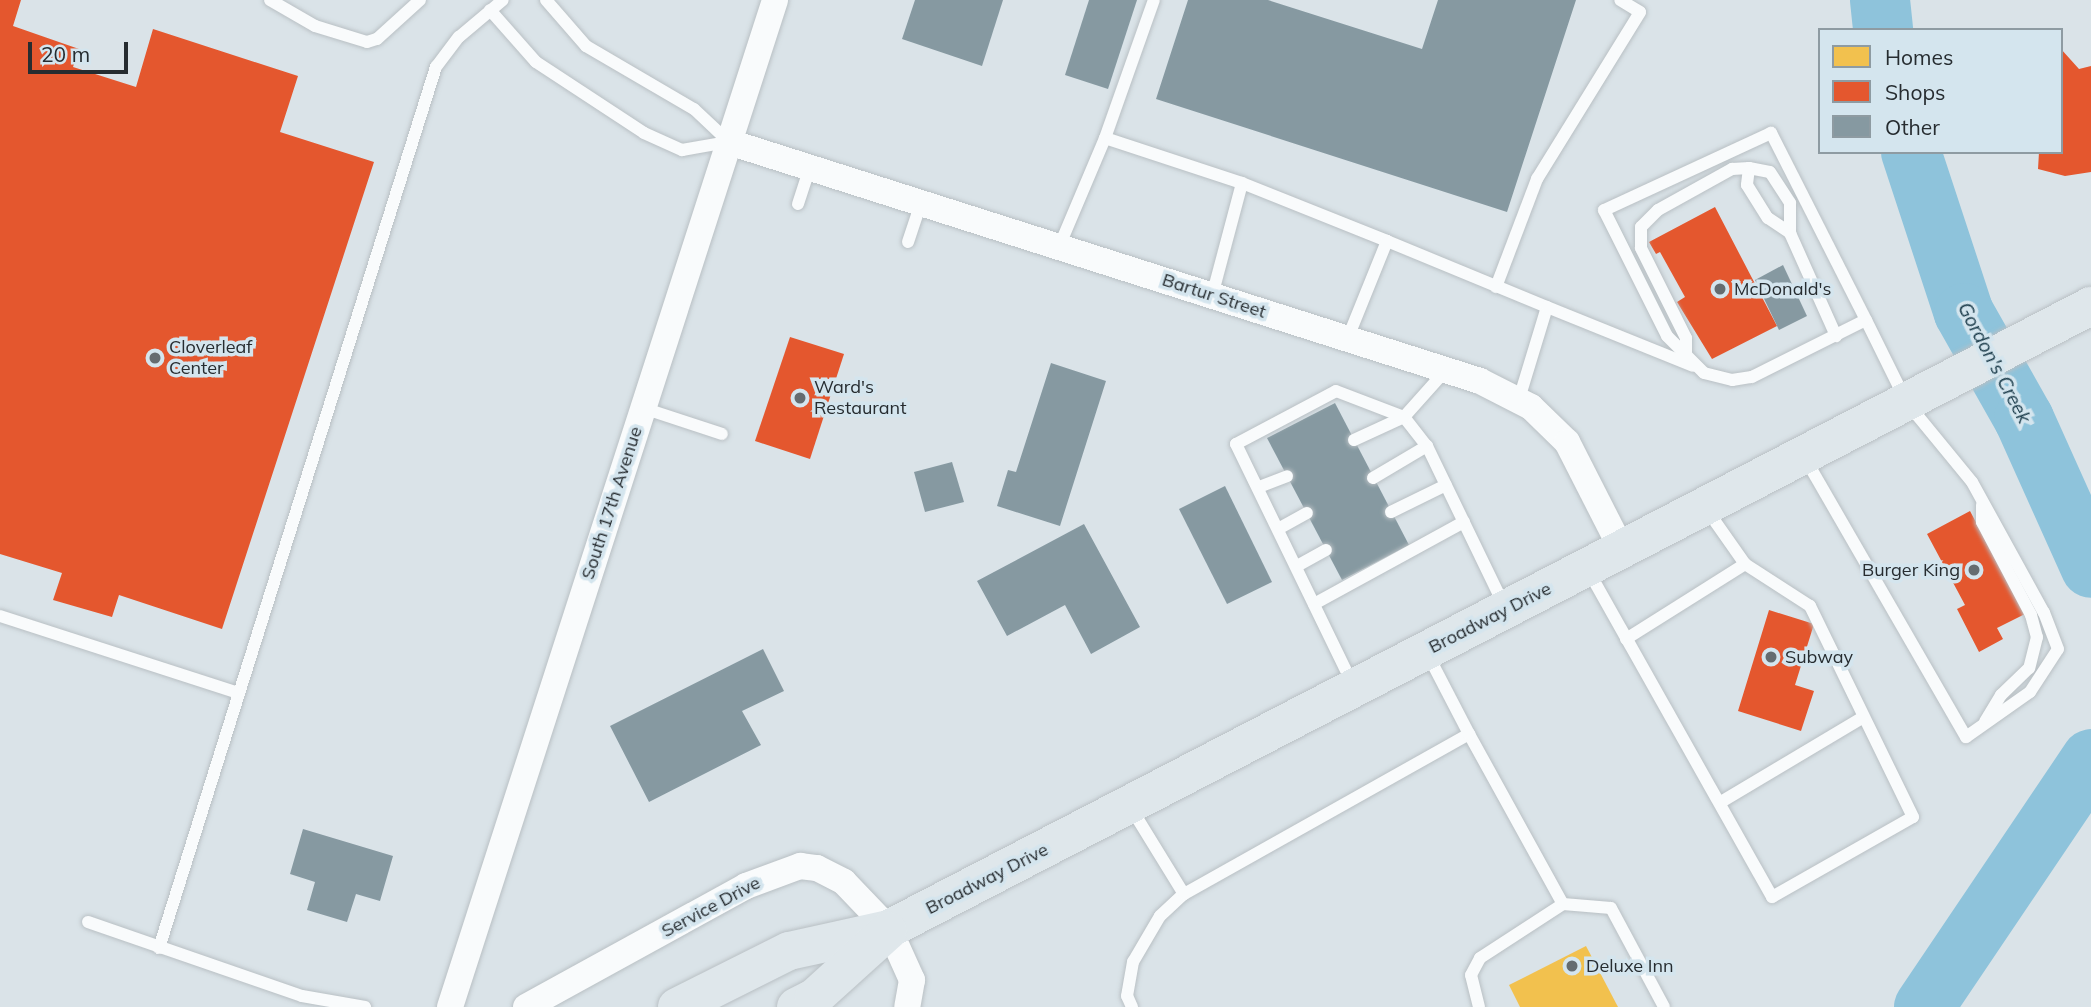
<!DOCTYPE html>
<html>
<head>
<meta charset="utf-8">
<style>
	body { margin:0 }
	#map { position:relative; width:2091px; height:1007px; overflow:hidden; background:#dae3e8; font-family:Mulish,sans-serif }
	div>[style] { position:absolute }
	.homes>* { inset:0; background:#f2c14e }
	.shops>* { inset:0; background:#e4572e }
	.river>* { height:60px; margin:-30px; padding:0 30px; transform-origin:30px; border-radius:30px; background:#8ec3db }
	.building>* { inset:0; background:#8699a1 }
	.roads { filter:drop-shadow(0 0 2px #b9c0c4) drop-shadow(0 0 2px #b9c0c4) }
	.lane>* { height:12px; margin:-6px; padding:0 6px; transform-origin:6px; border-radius:6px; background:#f9fbfc }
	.street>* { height:26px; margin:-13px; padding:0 13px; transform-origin:13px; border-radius:13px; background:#f9fbfc }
	.primary>* { height:38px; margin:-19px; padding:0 19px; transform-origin:19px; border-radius:19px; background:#dfe7eb }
	.dots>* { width:19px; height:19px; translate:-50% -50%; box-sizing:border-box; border:4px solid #d4e5ee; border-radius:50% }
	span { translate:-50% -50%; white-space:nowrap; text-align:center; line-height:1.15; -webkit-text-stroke:7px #d4e5ee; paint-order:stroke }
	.poi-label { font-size:18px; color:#262c30 }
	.left { translate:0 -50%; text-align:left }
	.right { translate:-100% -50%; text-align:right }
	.street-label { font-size:18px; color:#262c30 }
	.water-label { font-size:19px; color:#143544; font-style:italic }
	.legend { position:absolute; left:1818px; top:28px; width:245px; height:126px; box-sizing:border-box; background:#d4e5ee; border:2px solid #8e9ba2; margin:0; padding:9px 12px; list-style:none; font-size:21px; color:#262c30 }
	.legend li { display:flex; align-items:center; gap:14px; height:35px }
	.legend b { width:35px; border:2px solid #8e9ba2 }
	.scale { position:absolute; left:28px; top:42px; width:100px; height:32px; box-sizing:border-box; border:4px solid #262c30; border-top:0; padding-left:9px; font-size:21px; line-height:24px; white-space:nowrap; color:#262c30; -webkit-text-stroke:5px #d4e5ee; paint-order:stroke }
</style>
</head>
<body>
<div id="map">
	<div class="homes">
		<div style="clip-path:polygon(1586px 946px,1618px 1007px,1520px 1007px,1509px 985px)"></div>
	</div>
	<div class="shops">
		<div style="clip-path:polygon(0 0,21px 0,13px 26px,79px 49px,73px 67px,136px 87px,153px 29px,298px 76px,280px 132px,374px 162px,222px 629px,119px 595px,112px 617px,53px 600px,62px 573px,0 554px)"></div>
		<div style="clip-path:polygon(2061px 49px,2079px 69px,2091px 66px,2091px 172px,2065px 176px,2038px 169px,2039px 152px,2061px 152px)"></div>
		<div style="clip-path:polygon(1715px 207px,1777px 326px,1712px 359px,1677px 302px,1685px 297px,1660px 252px,1656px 254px,1649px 242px)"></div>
		<div style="clip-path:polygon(790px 337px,844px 354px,810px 459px,755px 441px)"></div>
		<div style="clip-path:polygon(1970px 511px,2025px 614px,1997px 628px,2003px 639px,1979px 652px,1957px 609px,1965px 605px,1927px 534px)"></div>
		<div style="clip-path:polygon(1769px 610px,1814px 624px,1795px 685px,1814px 691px,1801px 731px,1738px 711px)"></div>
	</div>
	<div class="river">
		<div style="left:1880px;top:0;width:30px;rotate:84deg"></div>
		<div style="left:1911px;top:152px;width:169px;rotate:71.8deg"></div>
		<div style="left:1964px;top:313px;width:122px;rotate:60.5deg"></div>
		<div style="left:2024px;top:419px;width:163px;rotate:65.8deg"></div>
		<div style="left:1924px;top:1007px;width:299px;rotate:-56deg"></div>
	</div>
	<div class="building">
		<div style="clip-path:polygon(915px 0,1003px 0,982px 66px,902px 39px)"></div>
		<div style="clip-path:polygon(1089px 0,1137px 0,1108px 89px,1065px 75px)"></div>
		<div style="clip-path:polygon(1188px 0,1268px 0,1422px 49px,1438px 0,1576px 0,1507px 212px,1156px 99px)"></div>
		<div style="clip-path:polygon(1783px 265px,1807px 316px,1779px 330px,1755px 280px)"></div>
		<div style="clip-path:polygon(1051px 363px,1106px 381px,1060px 526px,997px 506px,1008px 470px,1016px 472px)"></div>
		<div style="clip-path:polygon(1335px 403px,1409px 545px,1342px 580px,1267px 438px)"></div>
		<div style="clip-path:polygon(952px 462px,964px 502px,925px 512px,914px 472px)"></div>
		<div style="clip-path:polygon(1225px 486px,1272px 582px,1227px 604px,1179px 509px)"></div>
		<div style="clip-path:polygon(1084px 524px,1140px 627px,1091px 654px,1065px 605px,1007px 636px,977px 581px)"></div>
		<div style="clip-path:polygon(763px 649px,784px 691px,742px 711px,761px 745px,649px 802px,610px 726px)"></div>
		<div style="clip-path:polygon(303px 829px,393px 856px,380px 901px,356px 894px,347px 922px,307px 910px,315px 882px,290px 874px)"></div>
	</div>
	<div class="roads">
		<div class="lane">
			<div style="left:270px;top:0;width:52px;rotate:30deg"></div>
			<div style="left:315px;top:26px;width:54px;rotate:17.1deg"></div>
			<div style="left:367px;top:42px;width:10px;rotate:-17deg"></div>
			<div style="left:377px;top:39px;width:58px;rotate:-42.2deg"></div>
			<div style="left:546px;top:0;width:61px;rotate:49deg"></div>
			<div style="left:586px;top:46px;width:125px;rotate:30.3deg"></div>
			<div style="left:694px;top:109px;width:48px;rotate:43.3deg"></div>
			<div style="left:490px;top:10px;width:69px;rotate:48.5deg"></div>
			<div style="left:536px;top:62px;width:129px;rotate:33.3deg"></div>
			<div style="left:644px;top:133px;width:42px;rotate:24.1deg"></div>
			<div style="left:682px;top:150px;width:47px;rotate:-9.9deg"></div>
			<div style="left:1105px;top:138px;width:146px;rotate:-70.5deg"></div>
			<div style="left:1749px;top:168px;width:21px;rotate:11deg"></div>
			<div style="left:1770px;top:172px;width:37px;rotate:57deg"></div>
			<div style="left:1790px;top:203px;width:30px;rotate:90deg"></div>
			<div style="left:798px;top:204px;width:38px;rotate:-72deg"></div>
			<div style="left:908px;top:242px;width:41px;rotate:-71.6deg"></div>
			<div style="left:1059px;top:247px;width:118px;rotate:-67.1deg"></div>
			<div style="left:1105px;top:138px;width:144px;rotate:18.2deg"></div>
			<div style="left:1242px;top:183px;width:156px;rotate:21.8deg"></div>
			<div style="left:1496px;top:287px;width:116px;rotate:-69.2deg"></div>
			<div style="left:1537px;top:179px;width:196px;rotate:-58.3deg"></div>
			<div style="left:1640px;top:12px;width:23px;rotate:-149deg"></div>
			<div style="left:1212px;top:296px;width:117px;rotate:-75.1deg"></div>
			<div style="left:1347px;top:340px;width:107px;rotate:-68deg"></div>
			<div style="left:1387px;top:241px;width:173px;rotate:22.4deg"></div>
			<div style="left:1686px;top:355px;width:17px;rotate:-90deg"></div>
			<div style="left:1686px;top:338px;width:101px;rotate:-116.6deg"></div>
			<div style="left:1641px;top:248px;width:21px;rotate:-90deg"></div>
			<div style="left:1641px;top:227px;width:24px;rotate:-45deg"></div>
			<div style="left:1658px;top:210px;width:85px;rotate:-29deg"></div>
			<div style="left:1732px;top:169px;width:17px;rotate:-3deg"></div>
			<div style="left:1749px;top:168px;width:17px;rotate:97deg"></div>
			<div style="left:1747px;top:185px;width:39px;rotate:58deg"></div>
			<div style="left:1768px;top:218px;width:27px;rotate:34deg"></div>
			<div style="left:1790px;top:233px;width:113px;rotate:65.9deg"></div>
			<div style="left:1519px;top:399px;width:96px;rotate:-73.1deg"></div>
			<div style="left:1547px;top:307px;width:157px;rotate:22deg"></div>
			<div style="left:643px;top:408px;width:83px;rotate:18.2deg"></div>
			<div style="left:1354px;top:440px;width:55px;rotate:-24.7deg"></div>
			<div style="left:1404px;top:417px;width:37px;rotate:52deg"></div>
			<div style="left:1427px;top:446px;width:179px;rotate:64.2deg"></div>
			<div style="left:1806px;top:460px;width:320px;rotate:60deg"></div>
			<div style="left:1966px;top:737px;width:78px;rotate:-35.1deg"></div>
			<div style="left:2030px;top:692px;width:51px;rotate:-56.9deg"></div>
			<div style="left:2058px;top:649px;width:39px;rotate:-111deg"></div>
			<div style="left:2044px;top:613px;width:149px;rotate:-118.8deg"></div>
			<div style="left:1972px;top:482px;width:102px;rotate:-129.4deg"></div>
			<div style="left:1907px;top:403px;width:93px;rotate:-116.3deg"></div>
			<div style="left:1866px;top:320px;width:210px;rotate:-116.9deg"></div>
			<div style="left:1771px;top:133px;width:184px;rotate:155.2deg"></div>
			<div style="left:1604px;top:210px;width:141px;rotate:63.4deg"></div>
			<div style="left:1667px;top:336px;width:52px;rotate:45deg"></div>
			<div style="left:1704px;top:373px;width:29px;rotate:14deg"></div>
			<div style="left:1732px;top:380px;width:20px;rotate:-9deg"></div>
			<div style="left:1752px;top:377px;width:127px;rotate:-26.6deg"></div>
			<div style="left:1373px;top:478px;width:63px;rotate:-30.7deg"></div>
			<div style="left:1259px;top:487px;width:30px;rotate:-21deg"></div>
			<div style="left:1982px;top:505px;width:17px;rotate:90deg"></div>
			<div style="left:1982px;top:522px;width:105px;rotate:62.2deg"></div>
			<div style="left:2031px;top:615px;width:23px;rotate:75deg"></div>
			<div style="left:2037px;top:637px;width:32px;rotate:104deg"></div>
			<div style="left:2029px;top:668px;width:39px;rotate:136deg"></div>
			<div style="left:2001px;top:695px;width:31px;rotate:121deg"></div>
			<div style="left:1391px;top:512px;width:61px;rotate:-26.1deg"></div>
			<div style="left:1278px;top:529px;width:33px;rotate:-29deg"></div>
			<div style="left:1297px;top:566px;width:33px;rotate:-29deg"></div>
			<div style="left:1589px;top:572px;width:373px;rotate:60.6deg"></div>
			<div style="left:1772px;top:897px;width:162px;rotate:-29.6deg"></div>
			<div style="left:1913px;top:817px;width:235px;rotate:-116deg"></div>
			<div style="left:1810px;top:606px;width:77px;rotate:-147.1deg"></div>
			<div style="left:1745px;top:564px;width:66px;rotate:-125.1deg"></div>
			<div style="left:1314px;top:604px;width:171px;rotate:-28.7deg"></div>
			<div style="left:0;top:616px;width:251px;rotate:17.9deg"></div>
			<div style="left:1626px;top:639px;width:141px;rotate:-32.2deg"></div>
			<div style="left:1353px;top:685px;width:268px;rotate:-115.9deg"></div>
			<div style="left:1236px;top:444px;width:113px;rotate:-27.9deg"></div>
			<div style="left:1336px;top:391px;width:73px;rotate:20.9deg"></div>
			<div style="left:1404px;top:417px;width:63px;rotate:-48.2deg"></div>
			<div style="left:1469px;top:734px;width:194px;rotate:61.1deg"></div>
			<div style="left:1563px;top:904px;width:48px;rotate:4.8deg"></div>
			<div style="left:1611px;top:908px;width:112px;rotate:61.8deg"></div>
			<div style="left:1721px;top:802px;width:164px;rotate:-30.8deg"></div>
			<div style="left:1131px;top:808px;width:101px;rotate:58.4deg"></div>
			<div style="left:88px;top:922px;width:226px;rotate:19.1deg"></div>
			<div style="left:302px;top:996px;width:64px;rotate:9.9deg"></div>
			<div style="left:159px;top:948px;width:924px;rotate:-72.55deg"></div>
			<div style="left:436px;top:67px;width:38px;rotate:-53deg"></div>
			<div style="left:459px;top:37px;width:57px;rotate:-40.1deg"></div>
			<div style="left:1132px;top:1007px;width:12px;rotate:-114deg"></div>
			<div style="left:1127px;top:996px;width:35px;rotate:-80deg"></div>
			<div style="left:1133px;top:962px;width:53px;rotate:-59.6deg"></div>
			<div style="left:1160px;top:916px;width:33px;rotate:-43deg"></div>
			<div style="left:1184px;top:894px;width:327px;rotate:-29.3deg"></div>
			<div style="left:1469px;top:734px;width:89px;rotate:-117.4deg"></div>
			<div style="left:1479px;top:1007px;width:33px;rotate:-104deg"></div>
			<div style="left:1471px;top:975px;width:19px;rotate:-62deg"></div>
			<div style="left:1480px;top:958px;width:99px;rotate:-33deg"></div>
		</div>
		<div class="street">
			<div style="left:729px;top:142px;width:788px;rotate:17.65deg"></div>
			<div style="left:1480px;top:381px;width:57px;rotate:27deg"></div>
			<div style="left:1531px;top:407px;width:50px;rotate:44.2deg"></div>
			<div style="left:1567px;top:442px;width:121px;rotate:63deg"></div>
			<div style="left:450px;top:1007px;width:1058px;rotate:-72.11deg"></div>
			<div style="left:526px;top:1007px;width:251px;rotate:-28.8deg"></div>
			<div style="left:746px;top:886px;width:58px;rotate:-20.3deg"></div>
			<div style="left:800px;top:866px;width:17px;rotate:7deg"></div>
			<div style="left:817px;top:868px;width:30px;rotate:27deg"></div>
			<div style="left:844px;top:882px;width:65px;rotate:46.2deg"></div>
			<div style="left:889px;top:929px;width:56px;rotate:65.7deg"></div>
			<div style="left:912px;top:980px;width:27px;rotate:100deg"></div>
		</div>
		<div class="primary">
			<div style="left:677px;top:1007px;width:125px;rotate:-26.6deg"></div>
			<div style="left:789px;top:951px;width:102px;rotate:-12.4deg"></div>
			<div style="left:889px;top:929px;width:1354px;rotate:-27.4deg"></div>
			<div style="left:796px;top:1007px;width:20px;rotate:-27deg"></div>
			<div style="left:814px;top:998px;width:100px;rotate:-42.2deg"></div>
		</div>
	</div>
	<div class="dots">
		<div style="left:1720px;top:289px;background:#656c70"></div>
		<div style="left:155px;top:358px;background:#656c70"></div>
		<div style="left:800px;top:398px;background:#656c70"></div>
		<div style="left:1974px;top:570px;background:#656c70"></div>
		<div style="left:1771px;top:657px;background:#656c70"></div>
		<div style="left:1572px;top:966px;background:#656c70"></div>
	</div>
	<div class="poi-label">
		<span class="left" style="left:1734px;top:289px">McDonald's</span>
		<span class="left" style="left:169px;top:358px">Cloverleaf<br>Center</span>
		<span class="left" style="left:814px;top:398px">Ward's<br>Restaurant</span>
		<span class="right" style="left:1960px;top:570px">Burger King</span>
		<span class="left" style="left:1785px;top:657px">Subway</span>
		<span class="left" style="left:1586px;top:966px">Deluxe Inn</span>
	</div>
	<div class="street-label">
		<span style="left:1214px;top:296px;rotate:18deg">Bartur Street</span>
		<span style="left:612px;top:503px;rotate:-72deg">South 17th Avenue</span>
		<span style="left:1490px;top:618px;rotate:-27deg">Broadway Drive</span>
		<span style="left:987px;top:879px;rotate:-27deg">Broadway Drive</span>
		<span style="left:711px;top:907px;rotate:-28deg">Service Drive</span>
	</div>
	<div class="water-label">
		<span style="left:1994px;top:363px;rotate:62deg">Gordon's Creek</span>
	</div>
	<ul class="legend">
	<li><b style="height:19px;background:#f2c14e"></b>Homes</li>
	<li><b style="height:19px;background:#e4572e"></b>Shops</li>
	<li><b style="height:19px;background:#8699a1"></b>Other</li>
	</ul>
	<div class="scale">20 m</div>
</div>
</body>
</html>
